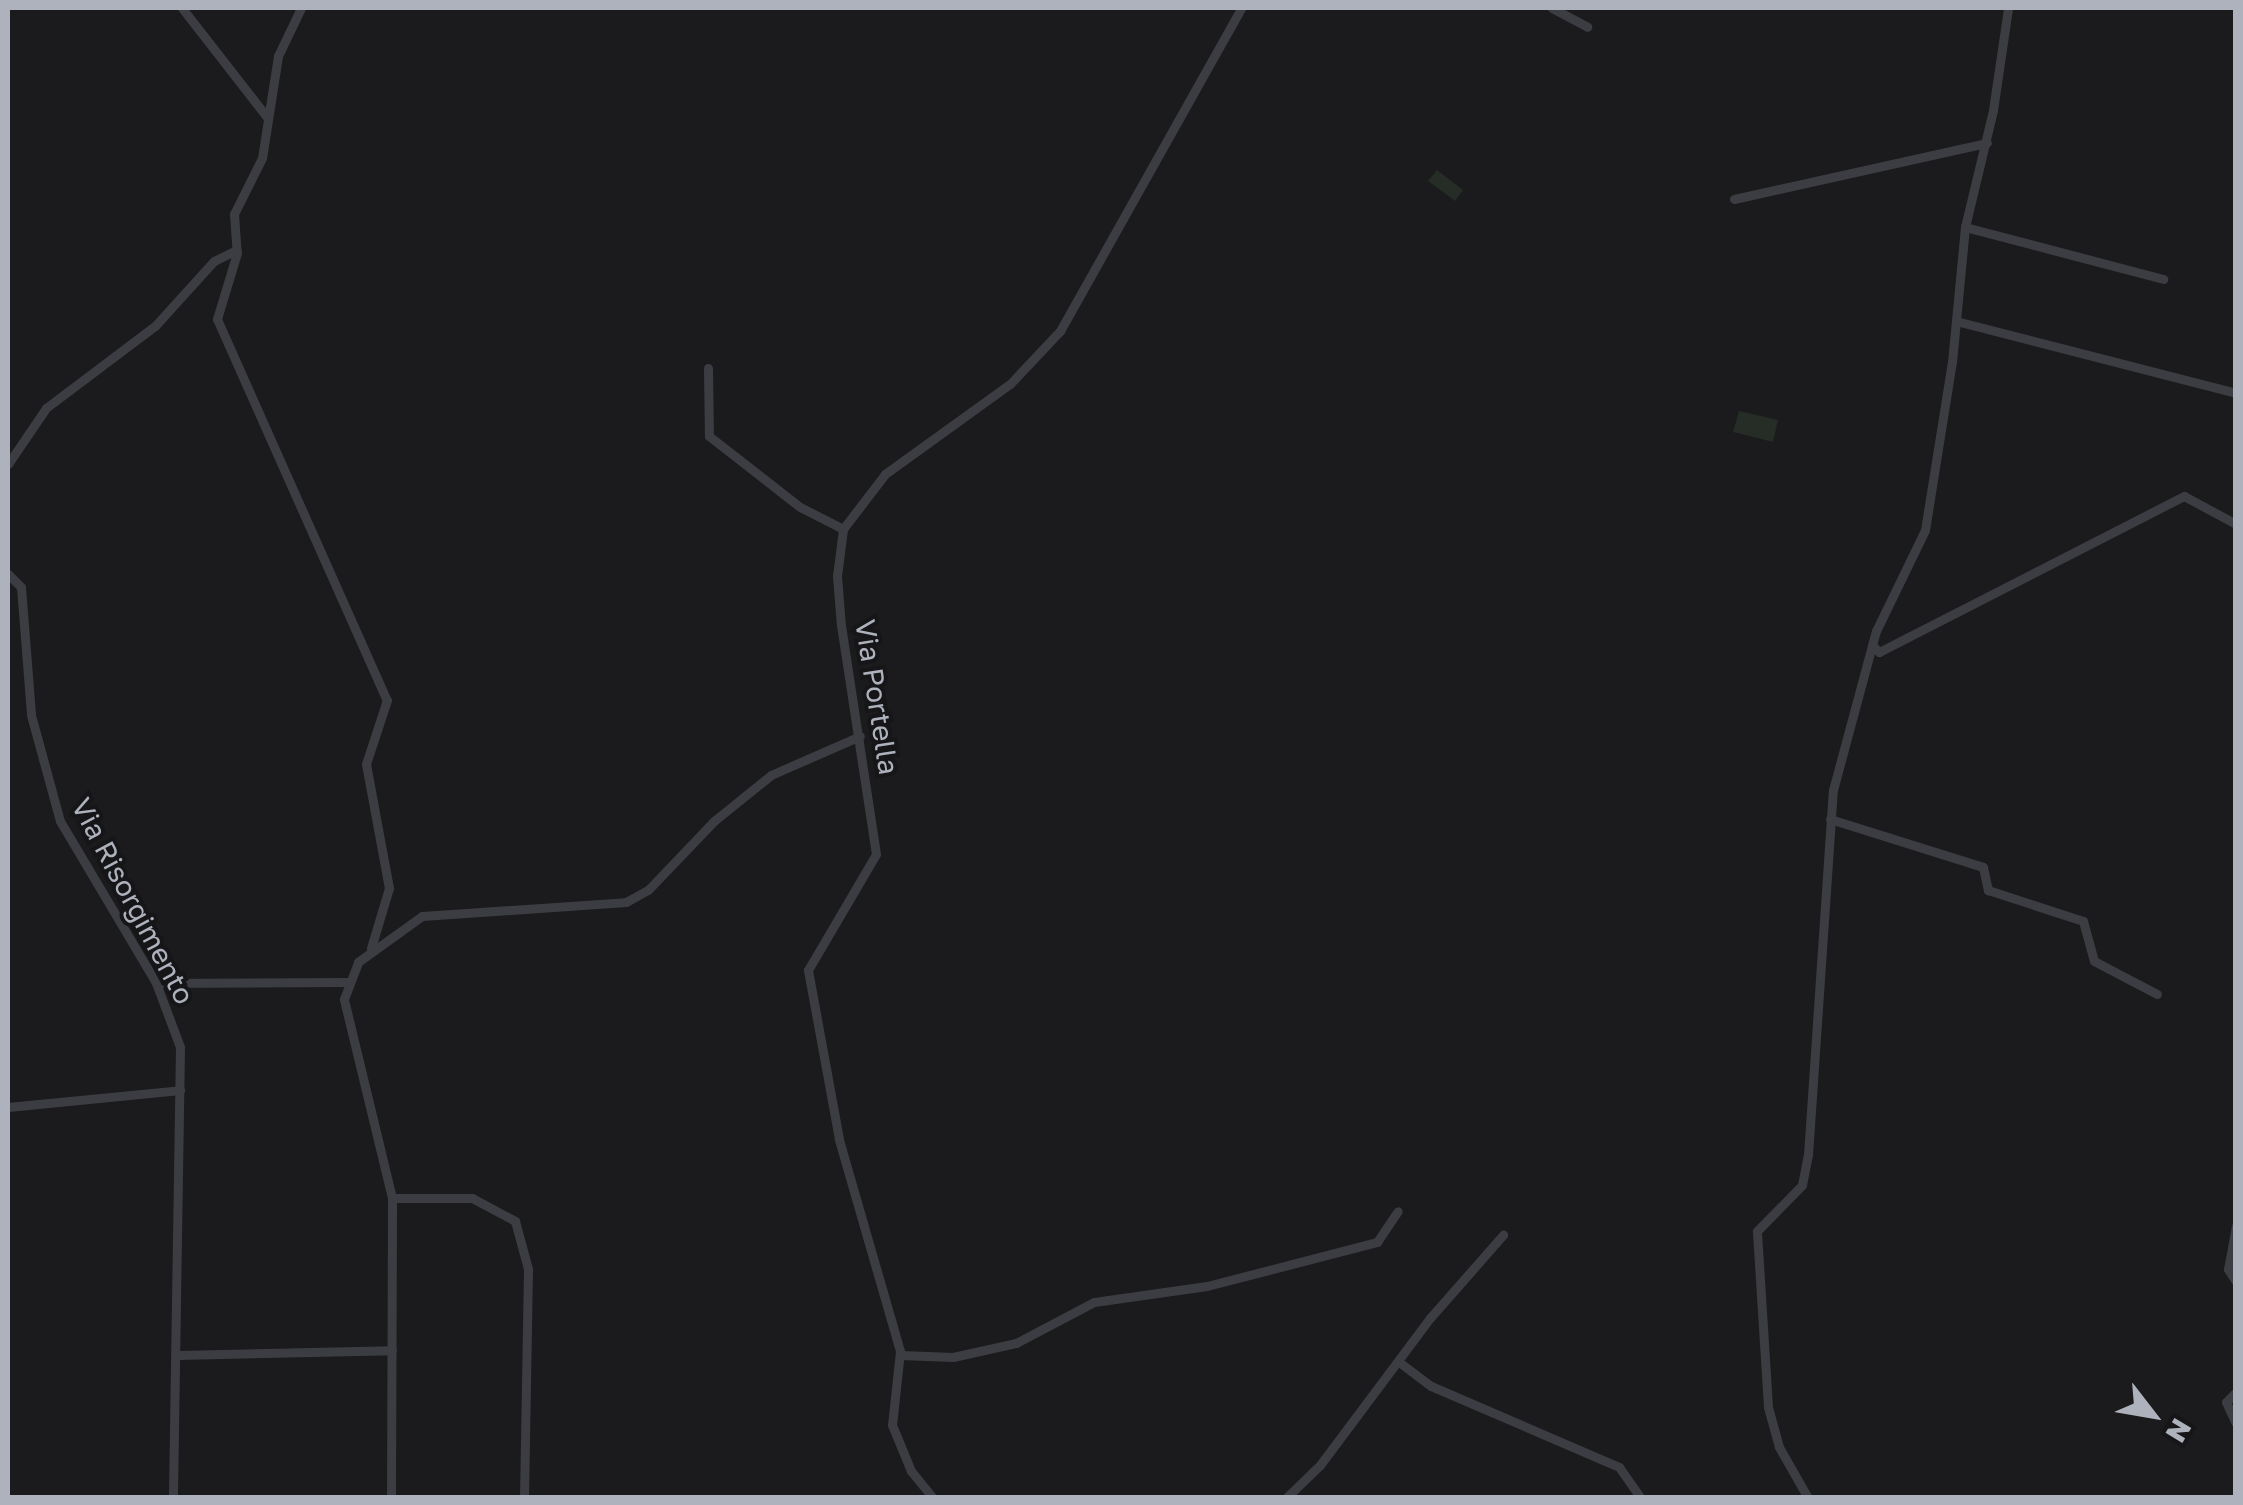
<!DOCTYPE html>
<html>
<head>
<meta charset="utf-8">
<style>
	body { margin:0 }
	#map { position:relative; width:2243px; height:1505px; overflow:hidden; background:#1b1b1d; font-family:"Golos Text",sans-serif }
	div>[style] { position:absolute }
	.green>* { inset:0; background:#252d26 }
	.minor>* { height:9px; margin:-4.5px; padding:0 4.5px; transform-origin:4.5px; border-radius:4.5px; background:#3c3d42 }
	span { translate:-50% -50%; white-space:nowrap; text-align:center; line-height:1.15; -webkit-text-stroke:8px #161618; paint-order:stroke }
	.street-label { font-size:28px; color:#aeb2bc }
	.frame { position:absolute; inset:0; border:10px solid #aeb2bc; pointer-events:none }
	.north { position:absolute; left:2103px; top:1365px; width:100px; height:100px; -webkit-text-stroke:8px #161618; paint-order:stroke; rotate:121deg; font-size:28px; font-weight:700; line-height:40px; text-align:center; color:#aeb2bc }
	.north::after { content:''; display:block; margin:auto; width:35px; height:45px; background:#aeb2bc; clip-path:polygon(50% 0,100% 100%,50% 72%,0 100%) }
</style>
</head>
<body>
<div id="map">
	<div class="green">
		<div style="clip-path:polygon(1437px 170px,1463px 190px,1455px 201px,1428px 181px)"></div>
		<div style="clip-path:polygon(1739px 411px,1778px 420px,1773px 442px,1733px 432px)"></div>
	</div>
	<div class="minor">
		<div style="left:182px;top:8px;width:137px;rotate:52.1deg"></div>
		<div style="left:301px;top:8px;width:53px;rotate:115.6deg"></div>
		<div style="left:278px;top:56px;width:103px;rotate:98.9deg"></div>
		<div style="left:262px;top:158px;width:63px;rotate:116.6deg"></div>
		<div style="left:234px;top:214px;width:39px;rotate:86deg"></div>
		<div style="left:237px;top:253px;width:69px;rotate:106.9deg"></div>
		<div style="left:217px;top:319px;width:417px;rotate:66deg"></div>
		<div style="left:387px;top:700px;width:67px;rotate:108.2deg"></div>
		<div style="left:366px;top:764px;width:126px;rotate:79.5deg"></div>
		<div style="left:389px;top:888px;width:63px;rotate:106.7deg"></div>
		<div style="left:1552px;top:8px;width:40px;rotate:28deg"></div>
		<div style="left:1734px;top:199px;width:259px;rotate:-12.5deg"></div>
		<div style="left:1965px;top:227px;width:205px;rotate:14.7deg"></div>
		<div style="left:1956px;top:321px;width:289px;rotate:14.4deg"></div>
		<div style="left:708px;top:368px;width:68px;rotate:89.2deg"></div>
		<div style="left:709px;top:436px;width:115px;rotate:38deg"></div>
		<div style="left:800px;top:507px;width:48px;rotate:27.1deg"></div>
		<div style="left:8px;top:464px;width:68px;rotate:-55.8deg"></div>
		<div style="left:46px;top:408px;width:136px;rotate:-37deg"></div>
		<div style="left:155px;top:326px;width:88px;rotate:-47.8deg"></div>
		<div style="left:214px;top:261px;width:25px;rotate:-26deg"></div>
		<div style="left:8px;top:574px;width:18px;rotate:45deg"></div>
		<div style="left:21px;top:587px;width:128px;rotate:85.5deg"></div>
		<div style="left:31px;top:715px;width:110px;rotate:74.7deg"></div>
		<div style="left:60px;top:821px;width:188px;rotate:59.3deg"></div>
		<div style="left:156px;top:983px;width:68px;rotate:69.4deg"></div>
		<div style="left:180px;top:1047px;width:451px;rotate:90.9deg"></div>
		<div style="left:1872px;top:645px;width:10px;rotate:45deg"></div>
		<div style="left:1879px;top:652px;width:343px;rotate:-27.1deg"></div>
		<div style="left:2184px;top:496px;width:59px;rotate:28.3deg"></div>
		<div style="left:1830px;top:819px;width:160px;rotate:17.4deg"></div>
		<div style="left:1983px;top:867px;width:24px;rotate:78deg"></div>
		<div style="left:1988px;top:890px;width:100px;rotate:18.1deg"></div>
		<div style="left:2083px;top:921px;width:41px;rotate:74.6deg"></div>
		<div style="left:2094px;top:961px;width:71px;rotate:27.6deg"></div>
		<div style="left:156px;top:983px;width:190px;rotate:-0.3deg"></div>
		<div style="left:8px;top:1107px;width:173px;rotate:-5.6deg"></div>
		<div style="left:392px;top:1198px;width:80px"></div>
		<div style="left:472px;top:1198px;width:49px;rotate:28.1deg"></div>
		<div style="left:515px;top:1221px;width:50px;rotate:74.8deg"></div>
		<div style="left:528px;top:1269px;width:229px;rotate:91deg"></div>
		<div style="left:2236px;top:1226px;width:44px;rotate:100.5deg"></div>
		<div style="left:2228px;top:1269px;width:15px;rotate:58deg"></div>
		<div style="left:178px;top:1355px;width:214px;rotate:-1.3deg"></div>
		<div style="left:900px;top:1355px;width:53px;rotate:2.2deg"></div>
		<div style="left:953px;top:1357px;width:65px;rotate:-12.5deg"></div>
		<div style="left:1016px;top:1343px;width:88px;rotate:-27.7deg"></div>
		<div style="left:1094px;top:1302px;width:114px;rotate:-8.1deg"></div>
		<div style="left:1207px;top:1286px;width:176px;rotate:-14.5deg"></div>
		<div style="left:1377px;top:1242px;width:37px;rotate:-56deg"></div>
		<div style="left:1399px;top:1362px;width:40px;rotate:37deg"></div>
		<div style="left:1431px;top:1386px;width:205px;rotate:23.3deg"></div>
		<div style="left:1619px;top:1467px;width:38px;rotate:55deg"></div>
		<div style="left:2236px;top:1392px;width:14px;rotate:135deg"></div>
		<div style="left:2226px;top:1402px;width:23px;rotate:65deg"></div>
		<div style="left:391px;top:1498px;width:300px;rotate:-89.8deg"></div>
		<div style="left:392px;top:1198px;width:205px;rotate:-103.6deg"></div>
		<div style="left:344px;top:999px;width:40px;rotate:-69deg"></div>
		<div style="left:358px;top:962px;width:79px;rotate:-35.7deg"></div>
		<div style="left:422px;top:916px;width:204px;rotate:-3.9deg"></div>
		<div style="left:626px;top:902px;width:25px;rotate:-29deg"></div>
		<div style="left:648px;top:890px;width:95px;rotate:-46.3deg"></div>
		<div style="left:714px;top:821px;width:73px;rotate:-38.9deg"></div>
		<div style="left:771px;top:775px;width:97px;rotate:-23.7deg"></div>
		<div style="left:933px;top:1498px;width:35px;rotate:-129deg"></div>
		<div style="left:911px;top:1471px;width:50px;rotate:-112.4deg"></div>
		<div style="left:892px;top:1425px;width:74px;rotate:-83.8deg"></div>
		<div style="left:900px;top:1351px;width:221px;rotate:-106.1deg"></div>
		<div style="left:839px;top:1139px;width:172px;rotate:-100.4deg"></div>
		<div style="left:808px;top:970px;width:134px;rotate:-59.6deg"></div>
		<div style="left:876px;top:854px;width:231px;rotate:-98.7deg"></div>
		<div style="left:841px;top:626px;width:50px;rotate:-94.6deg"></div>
		<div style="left:837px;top:576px;width:47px;rotate:-82.7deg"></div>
		<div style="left:843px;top:529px;width:69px;rotate:-52.6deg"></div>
		<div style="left:885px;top:474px;width:154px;rotate:-35.8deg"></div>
		<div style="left:1010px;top:384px;width:73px;rotate:-46.7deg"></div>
		<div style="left:1060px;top:331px;width:370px;rotate:-60.7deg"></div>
		<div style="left:1286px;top:1498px;width:47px;rotate:-44.1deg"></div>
		<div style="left:1320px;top:1465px;width:184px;rotate:-53.2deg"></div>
		<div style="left:1430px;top:1318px;width:111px;rotate:-48.7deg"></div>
		<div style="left:1808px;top:1498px;width:59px;rotate:-119.6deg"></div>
		<div style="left:1779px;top:1447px;width:41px;rotate:-105.4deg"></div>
		<div style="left:1768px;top:1407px;width:176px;rotate:-93.6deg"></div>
		<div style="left:1757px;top:1231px;width:64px;rotate:-45.6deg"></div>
		<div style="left:1802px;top:1185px;width:31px;rotate:-79deg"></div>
		<div style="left:1808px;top:1155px;width:366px;rotate:-86.1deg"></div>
		<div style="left:1833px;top:790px;width:165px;rotate:-74.9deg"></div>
		<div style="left:1876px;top:631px;width:112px;rotate:-64.1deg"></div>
		<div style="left:1925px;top:530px;width:170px;rotate:-80.9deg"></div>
		<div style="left:1952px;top:362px;width:136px;rotate:-84.5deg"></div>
		<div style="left:1965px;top:227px;width:120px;rotate:-76.5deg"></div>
		<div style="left:1993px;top:110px;width:103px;rotate:-81.6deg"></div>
	</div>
	<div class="street-label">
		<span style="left:877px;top:697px;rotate:81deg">Via Portella</span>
		<span style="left:133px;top:901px;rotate:62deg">Via Risorgimento</span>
	</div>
	<div class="frame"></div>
	<div class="north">N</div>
</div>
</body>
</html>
